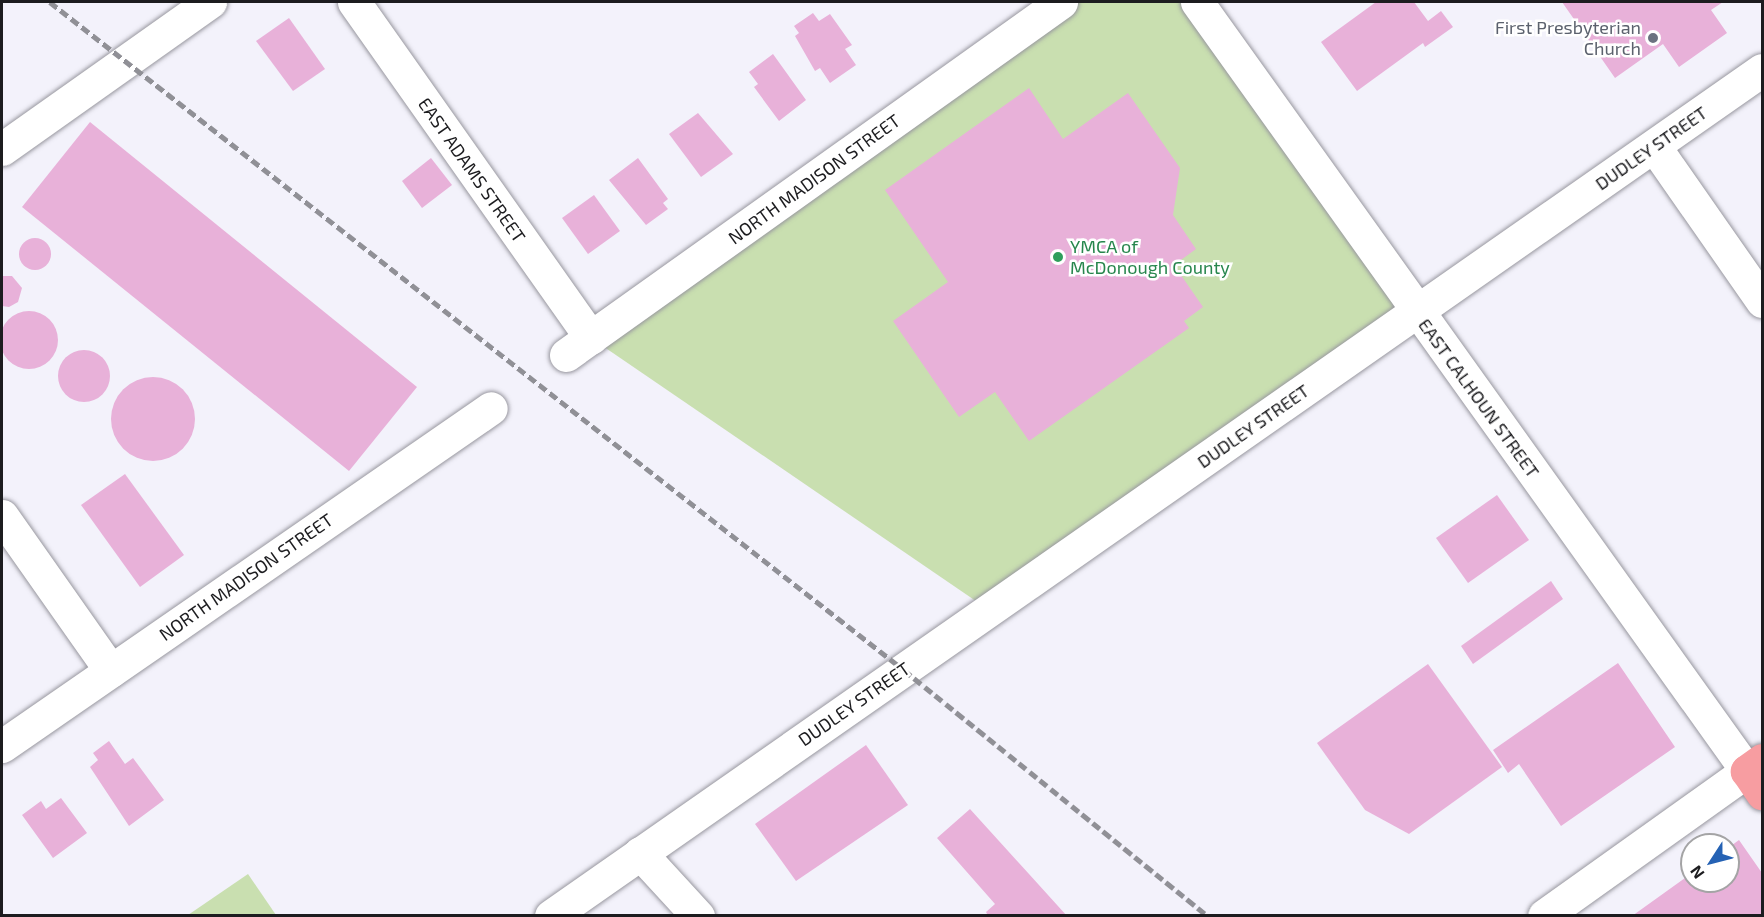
<!DOCTYPE html>
<html>
<head>
<meta charset="utf-8">
<style>
	body { margin:0 }
	#map { position:relative; width:1764px; height:917px; overflow:hidden; background:#f3f2fb; font-family:"Exo 2",sans-serif }
	div>[style] { position:absolute }
	.green>* { inset:0; background:#c9dfb0 }
	.building>* { inset:0; background:#e8b1d9 }
	.round { border-radius:50% }
	.roads { filter:drop-shadow(0 0 2px #98979f) drop-shadow(0 0 2px #98979f) }
	.minor>* { height:33px; margin:-16.5px; padding:0 16.5px; transform-origin:16.5px; border-radius:16.5px; background:#fff }
	.highway>* { height:33px; margin:-16.5px; padding:0 16.5px; transform-origin:16.5px; border-radius:16.5px; background:#f79da1 }
	.rail>* { height:4.5px; margin-top:-2.25px; transform-origin:0; background:repeating-linear-gradient(90deg,#909096 0 9px,transparent 0 13.5px) }
	.dots>* { width:16px; height:16px; translate:-50% -50%; box-sizing:border-box; border:3px solid #fff; border-radius:50% }
	span { translate:-50% -50%; white-space:nowrap; text-align:center; line-height:1.15; -webkit-text-stroke:5px #fff; paint-order:stroke }
	.worship-label { font-size:18px; color:#5b616d }
	.right { translate:-100% -50%; text-align:right }
	.street-label { font-size:18px; color:#1c1c1f }
	.leisure-label { font-size:18px; color:#27864d }
	.left { translate:0 -50%; text-align:left }
	.frame { position:absolute; inset:0; border:3px solid #1c1c1f; pointer-events:none }
	.north { position:absolute; left:1680px; top:833px; width:60px; height:60px; box-sizing:border-box; background:#fff; border:2px solid #a4a4a5; border-radius:50%; rotate:234deg; font-size:16px; font-weight:700; line-height:24px; text-align:center; color:#1c1c1f }
	.north::after { content:''; display:block; margin:auto; width:21px; height:27px; background:#2562b4; clip-path:polygon(50% 0,100% 100%,50% 72%,0 100%) }
</style>
</head>
<body>
<div id="map">
	<div class="green">
		<div style="clip-path:polygon(1061px 2px,1197px 2px,1416px 312px,989px 610px,591px 338px)"></div>
		<div style="clip-path:polygon(248px 874px,276px 915px,188px 915px)"></div>
	</div>
	<div class="building">
		<div style="clip-path:polygon(1376px 2px,1414px 2px,1428px 21px,1441px 11px,1453px 27px,1425px 47px,1423px 43px,1357px 91px,1321px 42px)"></div>
		<div style="clip-path:polygon(1562px 2px,1723px 2px,1711px 10px,1727px 33px,1679px 67px,1663px 44px,1615px 78px)"></div>
		<div style="clip-path:polygon(813px 13px,819px 21px,830px 14px,852px 45px,845px 49px,856px 65px,830px 83px,820px 68px,815px 71px,795px 36px,799px 33px,794px 26px)"></div>
		<div style="clip-path:polygon(289px 18px,325px 69px,293px 91px,256px 41px)"></div>
		<div style="clip-path:polygon(773px 54px,806px 100px,779px 121px,754px 87px,758px 84px,749px 72px)"></div>
		<div style="clip-path:polygon(1029px 88px,1063px 139px,1128px 93px,1180px 168px,1173px 215px,1196px 249px,1174px 265px,1203px 307px,1184px 321px,1189px 328px,1029px 441px,995px 392px,959px 417px,893px 321px,948px 282px,885px 190px)"></div>
		<div style="clip-path:polygon(698px 113px,733px 154px,701px 177px,669px 134px)"></div>
		<div style="clip-path:polygon(90px 122px,417px 387px,349px 471px,22px 207px)"></div>
		<div style="clip-path:polygon(431px 158px,452px 185px,422px 208px,402px 181px)"></div>
		<div style="clip-path:polygon(638px 158px,668px 199px,663px 203px,668px 209px,646px 225px,609px 180px)"></div>
		<div style="clip-path:polygon(594px 195px,620px 231px,588px 254px,562px 218px)"></div>
		<div class="round" style="left:19px;top:238px;width:32px;height:32px"></div>
		<div style="clip-path:polygon(2px 276px,12px 276px,22px 288px,18px 302px,9px 307px,2px 306px)"></div>
		<div class="round" style="left:0;top:311px;width:58px;height:58px"></div>
		<div class="round" style="left:58px;top:350px;width:52px;height:52px"></div>
		<div class="round" style="left:111px;top:377px;width:84px;height:84px"></div>
		<div style="clip-path:polygon(125px 474px,184px 555px,140px 587px,81px 505px)"></div>
		<div style="clip-path:polygon(1497px 495px,1529px 540px,1468px 583px,1436px 538px)"></div>
		<div style="clip-path:polygon(1551px 581px,1563px 599px,1473px 664px,1461px 646px)"></div>
		<div style="clip-path:polygon(1618px 663px,1675px 747px,1561px 826px,1519px 764px,1508px 773px,1493px 750px)"></div>
		<div style="clip-path:polygon(1428px 664px,1502px 767px,1409px 834px,1365px 810px,1317px 743px)"></div>
		<div style="clip-path:polygon(109px 741px,125px 764px,133px 758px,164px 800px,129px 826px,90px 767px,98px 760px,93px 753px)"></div>
		<div style="clip-path:polygon(866px 745px,908px 805px,796px 881px,755px 824px)"></div>
		<div style="clip-path:polygon(61px 798px,87px 833px,53px 858px,22px 815px,41px 801px,46px 809px)"></div>
		<div style="clip-path:polygon(970px 809px,1029px 874px,1067px 916px,988px 916px,986px 912px,995px 904px,937px 838px)"></div>
		<div style="clip-path:polygon(1739px 840px,1762px 873px,1762px 916px,1632px 916px,1692px 873px,1692px 881px,1728px 881px,1728px 848px)"></div>
	</div>
	<div class="roads">
		<div class="minor">
			<div style="left:354px;top:2px;width:411px;rotate:54.8deg"></div>
			<div style="left:1197px;top:2px;width:945px;rotate:54.43deg"></div>
			<div style="left:1747px;top:771px;width:249px;rotate:144.5deg"></div>
			<div style="left:1654px;top:146px;width:189px;rotate:55.1deg"></div>
			<div style="left:2px;top:149px;width:255px;rotate:-35.3deg"></div>
			<div style="left:566px;top:355px;width:608px;rotate:-35.49deg"></div>
			<div style="left:2px;top:516px;width:189px;rotate:54.9deg"></div>
			<div style="left:2px;top:746px;width:594px;rotate:-34.65deg"></div>
			<div style="left:640px;top:853px;width:86px;rotate:47.4deg"></div>
			<div style="left:551px;top:916px;width:1477px;rotate:-34.94deg"></div>
		</div>
		<div class="highway">
			<div style="left:1762px;top:760px;width:19px;rotate:144deg"></div>
			<div style="left:1747px;top:771px;width:27px;rotate:56deg"></div>
		</div>
	</div>
	<div class="rail">
		<div style="left:50px;top:2px;width:1084px;rotate:38.03deg"></div>
		<div style="left:904px;top:670px;width:391px;rotate:39deg"></div>
	</div>
	<div class="dots">
		<div style="left:1653px;top:38px;background:#6b7280"></div>
		<div style="left:1058px;top:257px;background:#2e9e5b"></div>
	</div>
	<div class="worship-label">
		<span class="right" style="left:1641px;top:38px">First Presbyterian<br>Church</span>
	</div>
	<div class="street-label">
		<span style="left:1651px;top:148px;rotate:-35deg">DUDLEY STREET</span>
		<span style="left:472px;top:170px;rotate:55deg">EAST ADAMS STREET</span>
		<span style="left:814px;top:179px;rotate:-36deg">NORTH MADISON STREET</span>
		<span style="left:1479px;top:398px;rotate:54deg">EAST CALHOUN STREET</span>
		<span style="left:1253px;top:426px;rotate:-35deg">DUDLEY STREET</span>
		<span style="left:246px;top:577px;rotate:-35deg">NORTH MADISON STREET</span>
		<span style="left:854px;top:704px;rotate:-35deg">DUDLEY STREET</span>
	</div>
	<div class="leisure-label">
		<span class="left" style="left:1070px;top:257px">YMCA of<br>McDonough County</span>
	</div>
	<div class="frame"></div>
	<div class="north">N</div>
</div>
</body>
</html>
